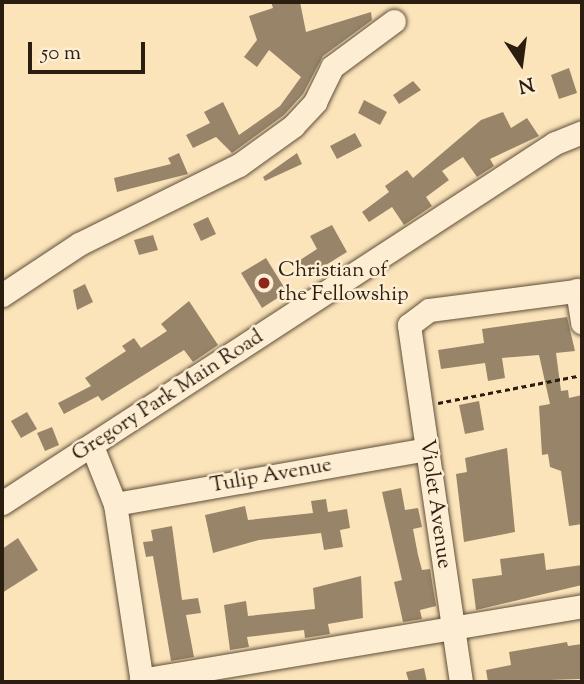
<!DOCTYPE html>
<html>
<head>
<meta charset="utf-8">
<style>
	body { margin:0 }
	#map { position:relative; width:584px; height:684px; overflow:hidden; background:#fce4ba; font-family:"Sorts Mill Goudy",serif }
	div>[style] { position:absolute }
	.building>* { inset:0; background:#988468 }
	.path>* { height:2.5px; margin-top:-1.25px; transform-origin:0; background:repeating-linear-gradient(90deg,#2b1d10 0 5px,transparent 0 8.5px) }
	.roads { filter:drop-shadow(0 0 2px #5f4f3a) drop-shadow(0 0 2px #5f4f3a) }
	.minor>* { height:23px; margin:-11.5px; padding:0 11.5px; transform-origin:11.5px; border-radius:11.5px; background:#fdedd2 }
	.dots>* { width:19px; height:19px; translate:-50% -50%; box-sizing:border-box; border:4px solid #fdedd2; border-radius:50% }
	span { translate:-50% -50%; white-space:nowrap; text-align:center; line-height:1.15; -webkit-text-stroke:5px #fdedd2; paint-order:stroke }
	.poi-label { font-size:21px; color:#2b1d10 }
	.left { translate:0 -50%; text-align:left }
	.street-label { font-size:21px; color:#2b1d10 }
	.frame { position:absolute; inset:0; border:4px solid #2b1d10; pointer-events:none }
	.north { position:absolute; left:486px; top:28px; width:70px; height:70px; -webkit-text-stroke:5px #fdedd2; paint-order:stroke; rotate:167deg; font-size:19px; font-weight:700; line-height:28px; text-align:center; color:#2b1d10 }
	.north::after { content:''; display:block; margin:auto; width:24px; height:32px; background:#2b1d10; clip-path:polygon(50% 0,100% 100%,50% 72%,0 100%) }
	.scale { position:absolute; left:28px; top:42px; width:117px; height:32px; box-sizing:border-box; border:4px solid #2b1d10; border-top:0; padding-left:9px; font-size:21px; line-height:24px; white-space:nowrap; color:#2b1d10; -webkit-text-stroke:5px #fdedd2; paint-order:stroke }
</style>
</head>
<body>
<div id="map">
	<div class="building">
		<div style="clip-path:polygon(271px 2px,300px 2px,306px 32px,371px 12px,372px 20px,323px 56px,303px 94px,284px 115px,232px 153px,216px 137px,193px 148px,186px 135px,210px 123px,204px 112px,223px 102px,239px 135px,280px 106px,301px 77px,269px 50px,257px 67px,244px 57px,257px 40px,249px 16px,273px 8px)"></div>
		<div style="clip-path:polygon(569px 68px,577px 93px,559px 99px,551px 75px)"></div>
		<div style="clip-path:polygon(413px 81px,421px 90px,399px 104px,393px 95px)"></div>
		<div style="clip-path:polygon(364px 100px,387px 112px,380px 125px,358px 113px)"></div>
		<div style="clip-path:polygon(503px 112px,511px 128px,527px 118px,539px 136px,490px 159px,494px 166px,477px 177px,463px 157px,442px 171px,449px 180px,426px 197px,432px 206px,404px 225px,392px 207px,369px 222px,362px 212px,389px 192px,385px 186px,407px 170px,413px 178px,481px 120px)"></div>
		<div style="clip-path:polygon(355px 133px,362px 146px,337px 159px,330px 146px)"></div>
		<div style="clip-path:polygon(179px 153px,188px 174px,117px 192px,114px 178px,171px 164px,168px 158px)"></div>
		<div style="clip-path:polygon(297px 153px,302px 164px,265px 181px,263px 177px)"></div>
		<div style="clip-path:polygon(208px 217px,216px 234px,201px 241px,193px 224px)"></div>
		<div style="clip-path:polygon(332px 225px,347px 252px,308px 276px,297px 262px,317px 249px,310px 236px)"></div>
		<div style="clip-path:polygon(153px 235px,158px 250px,139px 255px,134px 240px)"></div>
		<div style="clip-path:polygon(266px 258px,287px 292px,262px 308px,241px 273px)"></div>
		<div style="clip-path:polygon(85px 284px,93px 302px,77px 310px,73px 290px)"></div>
		<div style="clip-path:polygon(189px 301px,218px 345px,193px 362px,184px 350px,102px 401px,98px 396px,64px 414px,58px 403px,91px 386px,85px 378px,126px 351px,122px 346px,134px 338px,141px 348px,167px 331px,161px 324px)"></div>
		<div style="clip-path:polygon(567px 317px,575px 351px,556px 353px,561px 391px,568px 390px,569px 398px,582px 395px,582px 524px,569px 526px,561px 471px,550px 467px,548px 454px,542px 455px,539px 406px,550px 404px,539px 355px,502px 358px,505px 378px,488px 381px,485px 363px,441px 369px,438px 350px,484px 343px,482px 329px)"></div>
		<div style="clip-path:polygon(479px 401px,484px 430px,465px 434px,459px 405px)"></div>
		<div style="clip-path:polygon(27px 412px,37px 429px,21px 438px,11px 421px)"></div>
		<div style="clip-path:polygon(52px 427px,59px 445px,45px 451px,37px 433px)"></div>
		<div style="clip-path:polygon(507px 448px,515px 532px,464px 542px,456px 474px,467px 472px,465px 458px)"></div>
		<div style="clip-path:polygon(401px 488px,405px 510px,418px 508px,422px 527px,413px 529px,418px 555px,422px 570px,430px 569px,436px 606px,420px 610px,422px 619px,403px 622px,394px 582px,402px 580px,382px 492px)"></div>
		<div style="clip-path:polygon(326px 499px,328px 512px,347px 509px,350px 528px,340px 530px,343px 547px,324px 550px,321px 533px,259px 540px,213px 553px,205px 515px,245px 506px,248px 520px,313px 513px,311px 501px)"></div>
		<div style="clip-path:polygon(172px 526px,182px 600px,198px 598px,201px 613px,186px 615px,194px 657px,171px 661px,153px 556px,146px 557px,143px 542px,153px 541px,151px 530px)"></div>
		<div style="clip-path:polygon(18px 538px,38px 570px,2px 593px,2px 549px)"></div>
		<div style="clip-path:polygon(544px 553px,546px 570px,582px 565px,582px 585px,476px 610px,472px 579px,502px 575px,500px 559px)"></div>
		<div style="clip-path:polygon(361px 576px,363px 618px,328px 624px,330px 634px,305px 638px,304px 630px,247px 637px,249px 647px,230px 650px,224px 605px,246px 601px,248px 616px,315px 609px,313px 588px)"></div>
		<div style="clip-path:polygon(567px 642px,568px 646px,582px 644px,582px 679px,488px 682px,486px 670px,511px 665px,509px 652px)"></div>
		<div style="clip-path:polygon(424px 668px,427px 682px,409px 682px,406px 672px)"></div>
	</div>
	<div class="path">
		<div style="left:438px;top:403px;width:147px;rotate:-11deg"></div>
	</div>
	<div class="roads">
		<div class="minor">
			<div style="left:577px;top:290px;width:33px;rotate:81deg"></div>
			<div style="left:2px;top:295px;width:92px;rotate:-33.5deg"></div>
			<div style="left:79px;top:244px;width:178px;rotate:-26.3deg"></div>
			<div style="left:239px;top:165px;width:67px;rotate:-35.8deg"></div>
			<div style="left:293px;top:126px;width:33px;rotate:-47deg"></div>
			<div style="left:315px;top:102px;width:39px;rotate:-64deg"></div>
			<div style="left:332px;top:67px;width:77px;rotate:-36.6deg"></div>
			<div style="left:92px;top:446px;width:62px;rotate:68.4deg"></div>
			<div style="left:115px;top:504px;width:180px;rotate:81.4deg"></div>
			<div style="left:2px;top:503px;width:660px;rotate:-33.06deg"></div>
			<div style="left:555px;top:143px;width:29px;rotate:-22deg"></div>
			<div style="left:115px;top:504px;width:317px;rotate:-10deg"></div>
			<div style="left:141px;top:680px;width:447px;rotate:-9.5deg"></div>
			<div style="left:461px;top:682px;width:361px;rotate:-98.3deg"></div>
			<div style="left:409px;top:325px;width:25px;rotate:-37deg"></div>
			<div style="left:429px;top:310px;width:154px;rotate:-7.4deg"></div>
		</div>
	</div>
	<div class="dots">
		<div style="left:264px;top:283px;background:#8f2418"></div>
	</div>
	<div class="poi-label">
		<span class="left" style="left:278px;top:283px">Christian of<br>the Fellowship</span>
	</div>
	<div class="street-label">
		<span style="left:168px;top:396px;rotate:-33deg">Gregory Park Main Road</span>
		<span style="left:271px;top:476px;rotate:-10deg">Tulip Avenue</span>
		<span style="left:435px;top:504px;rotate:82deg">Violet Avenue</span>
	</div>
	<div class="frame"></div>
	<div class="north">N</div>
	<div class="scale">50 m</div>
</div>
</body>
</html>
